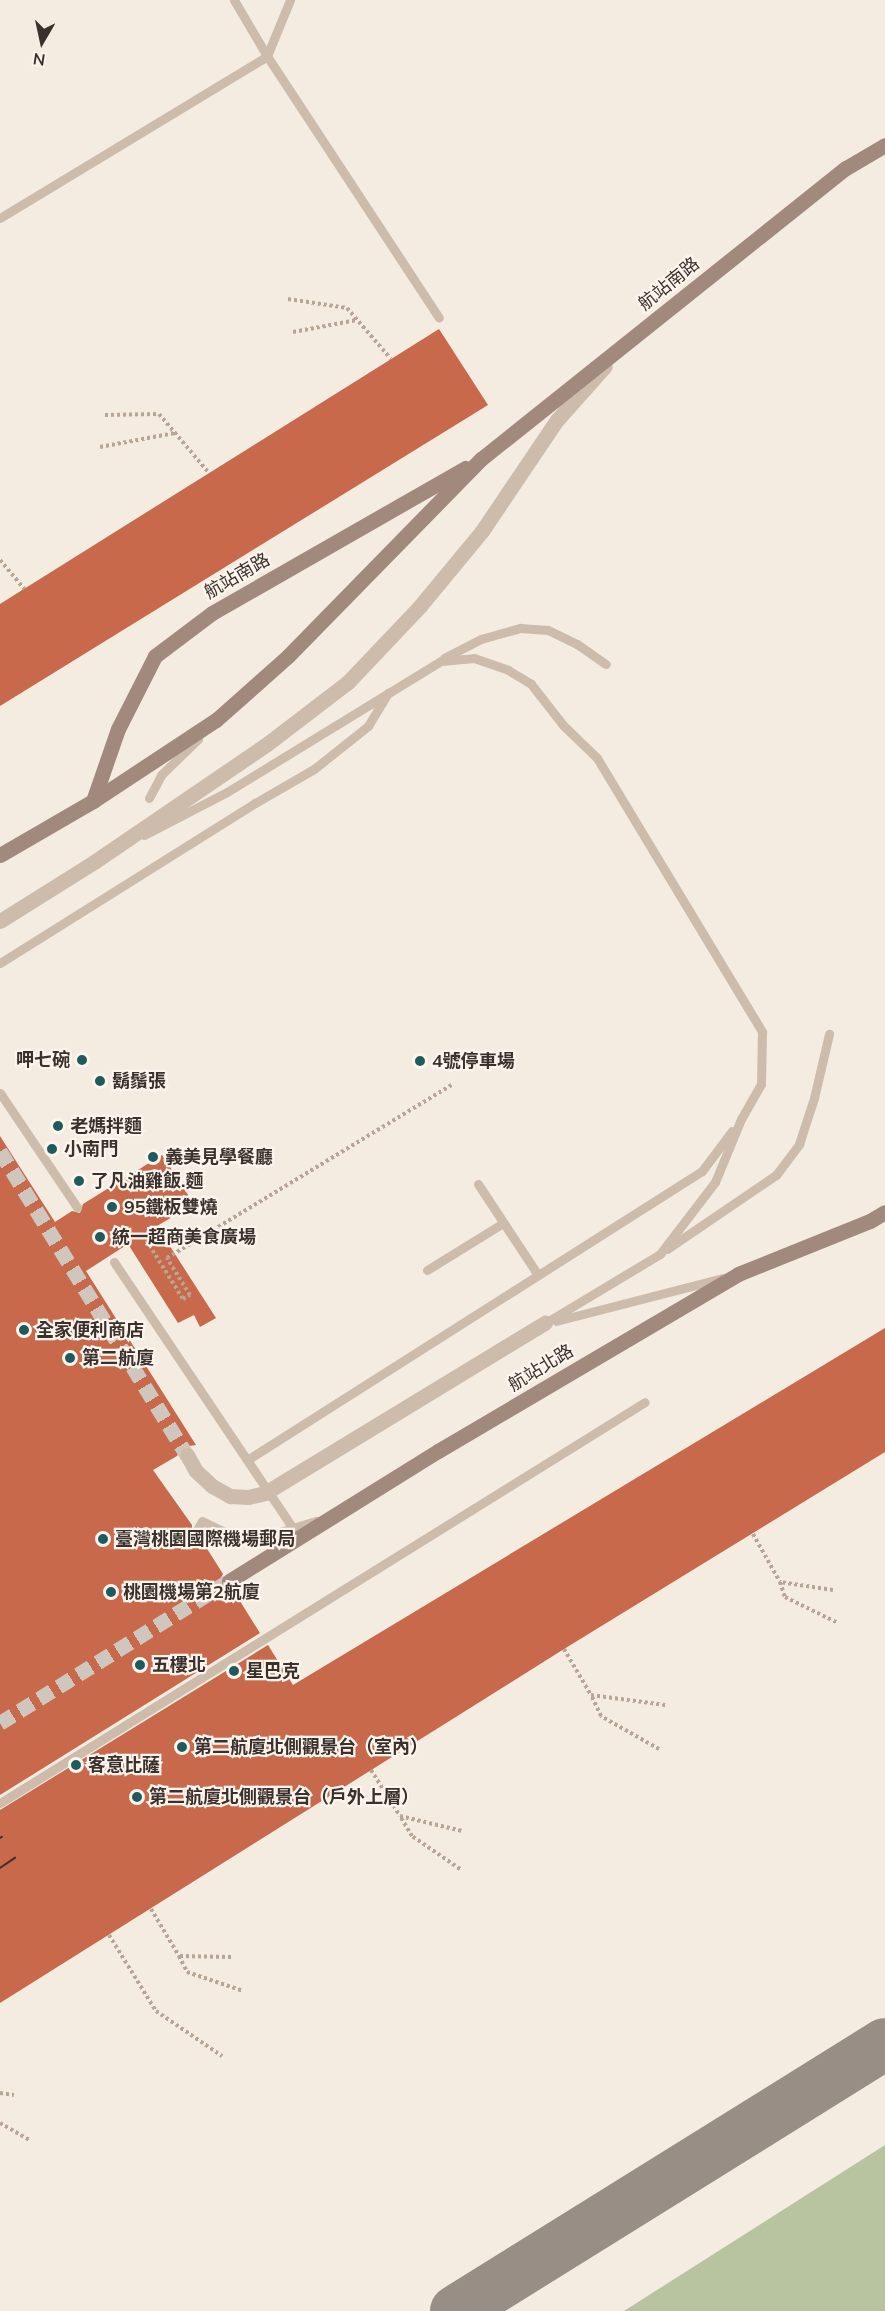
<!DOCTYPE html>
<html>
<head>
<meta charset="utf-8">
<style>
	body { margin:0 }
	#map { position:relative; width:885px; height:2311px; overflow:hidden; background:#f4ebe1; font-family:Mulish,"Noto Sans TC",sans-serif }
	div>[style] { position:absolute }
	.green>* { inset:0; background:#b8c4a0 }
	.taxiway>* { height:52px; margin:-26px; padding:0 26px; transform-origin:26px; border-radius:26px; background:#988e86 }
	.building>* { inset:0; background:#c8694b }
	.street-tunnel>* { height:15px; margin-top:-7.5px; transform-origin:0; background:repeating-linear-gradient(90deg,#cfc6bd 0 15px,transparent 0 23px) }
	.secondary-tunnel>* { height:15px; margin-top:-7.5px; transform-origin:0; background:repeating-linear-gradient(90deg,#cfc6bd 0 15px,transparent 0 23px) }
	.path>* { height:4px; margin-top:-2px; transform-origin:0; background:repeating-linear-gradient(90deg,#b9a596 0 3px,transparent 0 6px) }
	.lane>* { height:9px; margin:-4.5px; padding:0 4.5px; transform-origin:4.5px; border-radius:4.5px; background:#cdbbac }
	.street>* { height:15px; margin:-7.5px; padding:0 7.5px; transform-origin:7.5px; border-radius:7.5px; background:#cdbbac }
	.secondary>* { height:15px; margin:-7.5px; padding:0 7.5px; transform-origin:7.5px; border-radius:7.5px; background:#a18a7d }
	.tram>* { height:1.5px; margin:-0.75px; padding:0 0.75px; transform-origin:0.75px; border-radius:0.75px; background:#3b302b }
	.street-bridge>* { height:15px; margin:-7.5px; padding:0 7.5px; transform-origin:7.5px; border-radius:7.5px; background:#cdbbac }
	.dots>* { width:16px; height:16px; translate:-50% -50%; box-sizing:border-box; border:3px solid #fbf5ee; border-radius:50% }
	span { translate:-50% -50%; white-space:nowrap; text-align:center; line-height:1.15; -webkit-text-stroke:4.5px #fbf5ee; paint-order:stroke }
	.street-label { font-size:18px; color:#3b302b }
	.poi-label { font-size:18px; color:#3b302b; font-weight:700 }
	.right { translate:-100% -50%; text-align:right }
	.left { translate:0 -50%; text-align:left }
	.north { position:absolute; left:12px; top:12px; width:60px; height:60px; -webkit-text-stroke:4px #fbf5ee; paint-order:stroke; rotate:189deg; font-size:16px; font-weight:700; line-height:24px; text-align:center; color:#3b302b }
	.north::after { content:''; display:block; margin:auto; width:21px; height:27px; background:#3b302b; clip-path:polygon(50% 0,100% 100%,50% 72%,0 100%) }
</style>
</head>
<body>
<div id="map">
	<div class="green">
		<div style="clip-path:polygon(885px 2145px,885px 2311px,623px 2311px,624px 2311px)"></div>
	</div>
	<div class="taxiway">
		<div style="left:456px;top:2311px;width:505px;rotate:-31.9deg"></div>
	</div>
	<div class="building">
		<div style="clip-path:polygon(439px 329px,488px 405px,0 706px,0 604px)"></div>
		<div style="clip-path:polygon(0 1136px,55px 1222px,72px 1211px,80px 1213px,83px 1204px,162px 1155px,194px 1204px,157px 1226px,216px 1318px,200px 1327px,194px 1315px,178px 1323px,128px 1244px,86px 1271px,196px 1445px,182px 1447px,177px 1456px,153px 1470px,192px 1525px,192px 1534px,199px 1536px,223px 1574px,219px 1581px,221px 1587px,233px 1590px,260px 1633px,0 1795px)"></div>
		<div style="clip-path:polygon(885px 1328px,885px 1452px,564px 1649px,0 2003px,0 1810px,268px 1645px,293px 1685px)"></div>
	</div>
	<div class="street-tunnel">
		<div style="left:0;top:1151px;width:357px;rotate:58.4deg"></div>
	</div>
	<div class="secondary-tunnel">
		<div style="left:0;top:1723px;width:269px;rotate:-31.8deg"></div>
	</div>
	<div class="path">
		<div style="left:288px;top:299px;width:60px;rotate:8.7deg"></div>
		<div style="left:347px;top:308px;width:67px;rotate:49.2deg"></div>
		<div style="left:293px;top:332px;width:65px;rotate:-10.6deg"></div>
		<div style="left:105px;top:415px;width:54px;rotate:-1.1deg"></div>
		<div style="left:159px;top:414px;width:77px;rotate:49.7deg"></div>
		<div style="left:100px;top:447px;width:76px;rotate:-10.6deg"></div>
		<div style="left:0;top:560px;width:38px;rotate:50deg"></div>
		<div style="left:143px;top:1235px;width:75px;rotate:58deg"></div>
		<div style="left:183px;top:1299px;width:8px;rotate:-30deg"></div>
		<div style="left:190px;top:1295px;width:44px;rotate:-121.9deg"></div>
		<div style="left:167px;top:1258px;width:333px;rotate:-31.3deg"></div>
		<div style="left:753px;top:1534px;width:55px;rotate:60.6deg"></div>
		<div style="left:833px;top:1590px;width:54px;rotate:-171.4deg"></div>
		<div style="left:780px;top:1582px;width:16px;rotate:72deg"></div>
		<div style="left:785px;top:1597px;width:59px;rotate:26.1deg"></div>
		<div style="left:564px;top:1649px;width:53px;rotate:59.6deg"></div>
		<div style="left:659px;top:1749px;width:67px;rotate:-150.4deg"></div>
		<div style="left:601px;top:1716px;width:23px;rotate:-115deg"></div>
		<div style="left:591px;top:1695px;width:75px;rotate:7.7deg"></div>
		<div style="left:371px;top:1770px;width:54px;rotate:57.8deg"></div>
		<div style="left:460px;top:1869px;width:58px;rotate:-145.5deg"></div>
		<div style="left:412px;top:1836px;width:23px;rotate:-121deg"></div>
		<div style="left:400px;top:1816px;width:64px;rotate:13.6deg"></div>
		<div style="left:151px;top:1909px;width:55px;rotate:59.2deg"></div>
		<div style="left:109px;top:1935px;width:89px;rotate:58.3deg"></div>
		<div style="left:156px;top:2011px;width:80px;rotate:34.3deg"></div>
		<div style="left:231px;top:1957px;width:52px;rotate:-178.9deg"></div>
		<div style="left:179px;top:1956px;width:18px;rotate:63deg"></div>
		<div style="left:187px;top:1972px;width:59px;rotate:18.7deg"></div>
		<div style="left:0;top:2093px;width:14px;rotate:8deg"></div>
		<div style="left:0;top:2123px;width:34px;rotate:30deg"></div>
	</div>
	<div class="lane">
		<div style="left:234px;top:0;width:65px;rotate:59.5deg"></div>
		<div style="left:267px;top:56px;width:313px;rotate:56.7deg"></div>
		<div style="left:0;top:218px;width:312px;rotate:-31.2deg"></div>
		<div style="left:267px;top:56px;width:61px;rotate:-67.7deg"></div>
		<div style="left:444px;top:658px;width:42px;rotate:-27.2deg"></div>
		<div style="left:481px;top:639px;width:41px;rotate:-15.8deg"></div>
		<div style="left:520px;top:628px;width:28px;rotate:4deg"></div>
		<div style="left:548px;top:630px;width:32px;rotate:26deg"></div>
		<div style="left:577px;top:644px;width:35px;rotate:35deg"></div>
		<div style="left:149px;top:798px;width:26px;rotate:-62deg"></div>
		<div style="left:161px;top:775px;width:52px;rotate:-44.2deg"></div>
		<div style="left:144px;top:835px;width:93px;rotate:-27.4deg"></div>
		<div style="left:227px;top:792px;width:251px;rotate:-31.5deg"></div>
		<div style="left:441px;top:661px;width:33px;rotate:-5deg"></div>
		<div style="left:474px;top:658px;width:36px;rotate:19deg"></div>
		<div style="left:508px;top:670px;width:27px;rotate:31deg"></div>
		<div style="left:531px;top:684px;width:52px;rotate:52deg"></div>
		<div style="left:563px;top:725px;width:47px;rotate:44.1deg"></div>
		<div style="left:597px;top:758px;width:320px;rotate:58.9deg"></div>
		<div style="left:762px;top:1032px;width:52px;rotate:91.1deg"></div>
		<div style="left:761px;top:1084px;width:40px;rotate:119.7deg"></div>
		<div style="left:741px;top:1119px;width:68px;rotate:112.4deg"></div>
		<div style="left:715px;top:1182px;width:91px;rotate:127.4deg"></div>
		<div style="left:660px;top:1254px;width:134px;rotate:149deg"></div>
		<div style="left:0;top:963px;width:301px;rotate:-32.1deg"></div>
		<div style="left:255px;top:803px;width:68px;rotate:-30deg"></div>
		<div style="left:314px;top:769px;width:69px;rotate:-38.5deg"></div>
		<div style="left:368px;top:726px;width:39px;rotate:-59deg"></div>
		<div style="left:0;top:1093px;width:138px;rotate:56deg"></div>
		<div style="left:478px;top:1184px;width:109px;rotate:56.6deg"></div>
		<div style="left:667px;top:1249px;width:132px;rotate:-34.2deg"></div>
		<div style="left:776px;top:1175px;width:39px;rotate:-53deg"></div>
		<div style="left:799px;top:1144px;width:48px;rotate:-71.9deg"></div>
		<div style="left:814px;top:1098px;width:66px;rotate:-76.8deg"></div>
		<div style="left:114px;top:1262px;width:321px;rotate:56.1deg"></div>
		<div style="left:427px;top:1270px;width:89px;rotate:-31.7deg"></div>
		<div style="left:556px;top:1321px;width:172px;rotate:-14.4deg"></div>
		<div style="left:247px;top:1460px;width:539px;rotate:-32.42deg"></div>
		<div style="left:702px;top:1171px;width:50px;rotate:-53.1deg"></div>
		<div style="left:197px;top:1530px;width:10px;rotate:-61deg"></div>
		<div style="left:202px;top:1521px;width:30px;rotate:26deg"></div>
		<div style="left:229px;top:1534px;width:31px;rotate:7deg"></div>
		<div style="left:260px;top:1538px;width:59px;rotate:-16.9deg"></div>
		<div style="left:0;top:1803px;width:759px;rotate:-31.87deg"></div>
	</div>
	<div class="street">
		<div style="left:0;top:921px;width:111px;rotate:-32.1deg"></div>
		<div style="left:94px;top:862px;width:209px;rotate:-34.3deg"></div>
		<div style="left:267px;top:744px;width:102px;rotate:-37.4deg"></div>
		<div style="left:348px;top:682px;width:105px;rotate:-46.5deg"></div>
		<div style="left:420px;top:606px;width:97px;rotate:-50.4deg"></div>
		<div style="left:482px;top:531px;width:134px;rotate:-56deg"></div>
		<div style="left:557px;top:420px;width:72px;rotate:-48.4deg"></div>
	</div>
	<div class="secondary">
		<div style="left:93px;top:801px;width:76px;rotate:-70.9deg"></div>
		<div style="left:118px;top:729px;width:82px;rotate:-63.1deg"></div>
		<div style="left:155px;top:656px;width:71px;rotate:-37deg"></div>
		<div style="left:212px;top:613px;width:292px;rotate:-29.8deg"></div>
		<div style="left:0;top:855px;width:108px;rotate:-30.1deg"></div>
		<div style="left:93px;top:801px;width:147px;rotate:-33.4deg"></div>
		<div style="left:216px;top:720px;width:96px;rotate:-41.6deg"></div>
		<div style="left:288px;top:656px;width:276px;rotate:-45.6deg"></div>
		<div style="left:481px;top:459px;width:467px;rotate:-38.6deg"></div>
		<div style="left:846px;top:168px;width:45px;rotate:-30.5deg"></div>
		<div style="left:229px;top:1581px;width:246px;rotate:-31.9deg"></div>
		<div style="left:438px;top:1451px;width:348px;rotate:-30.5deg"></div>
		<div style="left:738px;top:1274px;width:142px;rotate:-21.9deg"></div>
		<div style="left:870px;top:1221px;width:17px;rotate:-31deg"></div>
	</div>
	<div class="tram">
		<div style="left:0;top:1838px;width:2px;rotate:-27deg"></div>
		<div style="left:0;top:1868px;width:18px;rotate:-34deg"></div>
	</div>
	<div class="street-bridge">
		<div style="left:187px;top:1455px;width:18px;rotate:61deg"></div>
		<div style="left:196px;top:1471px;width:22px;rotate:43deg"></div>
		<div style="left:212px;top:1486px;width:21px;rotate:29deg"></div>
		<div style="left:230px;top:1496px;width:18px;rotate:3deg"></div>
		<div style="left:248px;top:1497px;width:17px;rotate:-13deg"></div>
		<div style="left:265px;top:1493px;width:328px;rotate:-31.3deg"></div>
	</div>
	<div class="dots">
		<div style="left:82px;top:1060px;background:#1f5a5e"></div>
		<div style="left:420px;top:1061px;background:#1f5a5e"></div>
		<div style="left:100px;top:1081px;background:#1f5a5e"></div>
		<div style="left:58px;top:1126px;background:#1f5a5e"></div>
		<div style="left:52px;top:1149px;background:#1f5a5e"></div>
		<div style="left:153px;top:1157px;background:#1f5a5e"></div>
		<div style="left:79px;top:1181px;background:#1f5a5e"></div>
		<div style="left:112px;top:1207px;background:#1f5a5e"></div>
		<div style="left:100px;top:1237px;background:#1f5a5e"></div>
		<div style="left:24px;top:1330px;background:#1f5a5e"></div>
		<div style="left:70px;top:1358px;background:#1f5a5e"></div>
		<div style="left:103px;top:1539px;background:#1f5a5e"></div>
		<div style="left:111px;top:1592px;background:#1f5a5e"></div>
		<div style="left:140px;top:1665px;background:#1f5a5e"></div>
		<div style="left:234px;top:1671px;background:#1f5a5e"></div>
		<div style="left:182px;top:1747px;background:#1f5a5e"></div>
		<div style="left:76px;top:1765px;background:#1f5a5e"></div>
		<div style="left:137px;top:1797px;background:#1f5a5e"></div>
	</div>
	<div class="street-label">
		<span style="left:669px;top:284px;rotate:-39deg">航站南路</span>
		<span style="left:237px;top:576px;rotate:-30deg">航站南路</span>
		<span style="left:541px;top:1368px;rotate:-31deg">航站北路</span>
	</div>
	<div class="poi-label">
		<span class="right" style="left:70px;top:1060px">呷七碗</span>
		<span class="left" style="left:432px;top:1061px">4號停車場</span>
		<span class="left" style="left:112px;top:1081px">鬍鬚張</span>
		<span class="left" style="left:70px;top:1126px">老媽拌麵</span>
		<span class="left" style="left:64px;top:1149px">小南門</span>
		<span class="left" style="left:165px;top:1157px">義美見學餐廳</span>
		<span class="left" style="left:91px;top:1181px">了凡油雞飯.麵</span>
		<span class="left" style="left:124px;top:1207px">95鐵板雙燒</span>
		<span class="left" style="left:112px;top:1237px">統一超商美食廣場</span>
		<span class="left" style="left:36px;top:1330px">全家便利商店</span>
		<span class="left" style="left:82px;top:1358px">第二航廈</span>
		<span class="left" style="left:115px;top:1539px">臺灣桃園國際機場郵局</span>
		<span class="left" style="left:123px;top:1592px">桃園機場第2航廈</span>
		<span class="left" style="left:152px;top:1665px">五樓北</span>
		<span class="left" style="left:246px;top:1671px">星巴克</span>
		<span class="left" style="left:194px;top:1747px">第二航廈北側觀景台（室內）</span>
		<span class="left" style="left:88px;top:1765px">客意比薩</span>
		<span class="left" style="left:149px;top:1797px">第二航廈北側觀景台（戶外上層）</span>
	</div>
	<div class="north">N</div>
</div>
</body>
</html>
